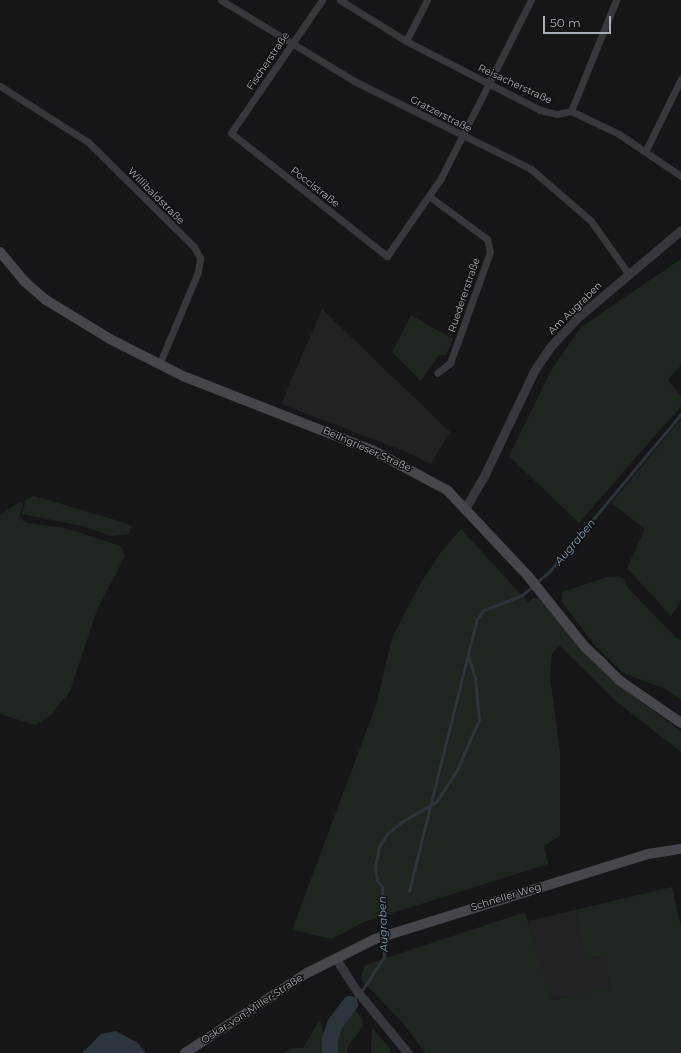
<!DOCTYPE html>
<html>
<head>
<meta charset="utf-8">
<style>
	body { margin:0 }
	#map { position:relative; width:681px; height:1053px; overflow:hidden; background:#161618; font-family:Montserrat,sans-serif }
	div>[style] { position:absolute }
	.built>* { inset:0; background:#222225 }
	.green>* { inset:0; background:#1e261f }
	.water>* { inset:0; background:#2c353c }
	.stream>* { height:2.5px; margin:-1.25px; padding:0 1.25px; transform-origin:1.25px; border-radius:1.25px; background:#2c353c }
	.river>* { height:16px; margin:-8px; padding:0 8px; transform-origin:8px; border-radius:8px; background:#2c353c }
	.minor>* { height:7px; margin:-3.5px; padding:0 3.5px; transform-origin:3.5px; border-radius:3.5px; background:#37383d }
	.tertiary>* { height:9px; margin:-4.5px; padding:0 4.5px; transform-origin:4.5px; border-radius:4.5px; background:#37383d }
	.secondary>* { height:10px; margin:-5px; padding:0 5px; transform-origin:5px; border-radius:5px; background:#45474d }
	span { translate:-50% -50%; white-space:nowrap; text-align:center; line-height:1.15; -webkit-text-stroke:3px #111113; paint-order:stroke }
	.street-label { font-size:10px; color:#a8adb8 }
	.water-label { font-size:11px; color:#7f9bb3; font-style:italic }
	.scale { position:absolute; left:543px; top:16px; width:68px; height:18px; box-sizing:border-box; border:2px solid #a8adb8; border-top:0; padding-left:5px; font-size:12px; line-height:14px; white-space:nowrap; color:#a8adb8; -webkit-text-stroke:3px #111113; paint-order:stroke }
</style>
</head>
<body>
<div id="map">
	<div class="built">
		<div style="clip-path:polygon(322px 309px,450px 432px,431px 464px,409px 453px,281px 404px)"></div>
		<div style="clip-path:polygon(575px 910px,585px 958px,605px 957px,610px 987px,550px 1000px,528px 921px)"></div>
	</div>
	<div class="green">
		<div style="clip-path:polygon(681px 259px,681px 365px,668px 380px,681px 396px,681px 406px,579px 523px,509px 456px,550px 372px,581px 327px)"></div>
		<div style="clip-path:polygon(411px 315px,453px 339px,446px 355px,439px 355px,421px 381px,392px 352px)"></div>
		<div style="clip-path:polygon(681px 419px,681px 601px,671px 616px,627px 568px,645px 529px,611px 503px)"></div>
		<div style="clip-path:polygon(34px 496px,119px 521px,132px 526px,129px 534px,110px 536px,83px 526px,22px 514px,26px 500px)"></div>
		<div style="clip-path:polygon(20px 502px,23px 506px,19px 518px,27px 523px,65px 528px,121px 546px,125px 556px,97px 610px,70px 691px,51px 715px,35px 725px,0 714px,0 515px)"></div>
		<div style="clip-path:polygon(461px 529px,528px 602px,533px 598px,540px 598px,609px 678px,681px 731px,681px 752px,618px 703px,559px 645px,552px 654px,550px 676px,560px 752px,560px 836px,544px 846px,548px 864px,364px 922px,332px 939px,292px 930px,376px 705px,392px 638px,420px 584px,441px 552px)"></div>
		<div style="clip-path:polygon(619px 576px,624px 579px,628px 588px,678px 639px,681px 638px,681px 699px,663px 688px,623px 673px,596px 647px,562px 602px,562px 592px,607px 577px)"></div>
		<div style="clip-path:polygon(672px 887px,681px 927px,681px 1053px,425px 1053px,403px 1023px,363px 982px,361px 976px,365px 965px,525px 912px,551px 1000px,610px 987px,605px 957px,585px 958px,575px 910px)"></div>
		<div style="clip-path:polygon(353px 1006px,363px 1021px,363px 1026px,349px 1045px,347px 1053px,331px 1053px,337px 1024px)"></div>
		<div style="clip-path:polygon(320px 1020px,329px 1053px,284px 1053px,292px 1048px,303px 1048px)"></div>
		<div style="clip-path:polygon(372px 1027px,391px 1050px,389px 1053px,371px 1053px)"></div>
	</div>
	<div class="water">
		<div style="clip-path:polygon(116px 1031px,138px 1043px,146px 1053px,82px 1053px,101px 1034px)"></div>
	</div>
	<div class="stream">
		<div style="left:536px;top:583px;width:17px;rotate:-40deg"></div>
		<div style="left:549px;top:572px;width:206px;rotate:-50.1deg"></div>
		<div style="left:409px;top:891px;width:280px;rotate:-76deg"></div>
		<div style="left:477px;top:619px;width:11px;rotate:-52deg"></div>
		<div style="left:484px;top:610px;width:40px;rotate:-21deg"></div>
		<div style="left:521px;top:596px;width:14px;rotate:-39deg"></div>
		<div style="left:383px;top:934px;width:47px;rotate:-91.2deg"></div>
		<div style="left:382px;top:887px;width:8px;rotate:-130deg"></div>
		<div style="left:377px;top:881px;width:14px;rotate:-98deg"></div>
		<div style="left:375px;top:867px;width:20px;rotate:-79deg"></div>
		<div style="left:379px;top:847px;width:15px;rotate:-58deg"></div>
		<div style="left:387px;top:834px;width:21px;rotate:-39deg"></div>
		<div style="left:403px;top:821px;width:39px;rotate:-30deg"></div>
		<div style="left:437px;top:801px;width:37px;rotate:-57deg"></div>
		<div style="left:457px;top:770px;width:55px;rotate:-66.3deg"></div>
		<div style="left:479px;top:720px;width:42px;rotate:-95.4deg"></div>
		<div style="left:475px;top:678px;width:22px;rotate:-108deg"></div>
		<div style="left:361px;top:992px;width:42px;rotate:-56.7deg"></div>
		<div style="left:384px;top:957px;width:18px;rotate:-93deg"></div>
		<div style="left:330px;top:1053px;width:13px;rotate:-90deg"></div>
		<div style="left:330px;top:1040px;width:17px;rotate:-73deg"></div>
		<div style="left:335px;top:1024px;width:36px;rotate:-52deg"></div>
	</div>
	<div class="river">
		<div style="left:330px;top:1053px;width:13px;rotate:-90deg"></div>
		<div style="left:330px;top:1040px;width:17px;rotate:-73deg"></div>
		<div style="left:335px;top:1024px;width:25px;rotate:-53deg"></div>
	</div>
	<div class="minor">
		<div style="left:221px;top:0;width:156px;rotate:31.3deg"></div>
		<div style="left:354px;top:81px;width:198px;rotate:26.4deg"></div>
		<div style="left:531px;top:169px;width:79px;rotate:40.9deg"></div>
		<div style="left:591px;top:221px;width:64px;rotate:54.6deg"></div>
		<div style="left:322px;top:0;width:161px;rotate:124.4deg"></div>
		<div style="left:231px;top:133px;width:199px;rotate:38.3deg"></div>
		<div style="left:387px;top:256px;width:95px;rotate:-55.3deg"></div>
		<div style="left:441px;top:178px;width:199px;rotate:-63.2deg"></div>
		<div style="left:340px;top:0;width:78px;rotate:31.8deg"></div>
		<div style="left:406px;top:41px;width:151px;rotate:27.2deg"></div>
		<div style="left:540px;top:110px;width:17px;rotate:13deg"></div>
		<div style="left:557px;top:114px;width:14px;rotate:-12deg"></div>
		<div style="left:571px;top:111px;width:53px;rotate:25.6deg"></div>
		<div style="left:619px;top:134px;width:75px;rotate:34.1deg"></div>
		<div style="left:406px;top:41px;width:46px;rotate:-62.9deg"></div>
		<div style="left:0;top:86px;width:104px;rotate:32.5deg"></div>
		<div style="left:88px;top:142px;width:149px;rotate:44.7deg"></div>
		<div style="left:194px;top:247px;width:13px;rotate:61deg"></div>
		<div style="left:200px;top:258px;width:14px;rotate:98deg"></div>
		<div style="left:198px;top:272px;width:101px;rotate:112.8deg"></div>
		<div style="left:571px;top:111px;width:120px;rotate:-67.9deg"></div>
		<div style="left:646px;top:150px;width:79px;rotate:-63.8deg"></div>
		<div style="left:430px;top:197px;width:71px;rotate:36.4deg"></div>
		<div style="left:487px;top:239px;width:13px;rotate:77deg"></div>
		<div style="left:490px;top:252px;width:118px;rotate:109.8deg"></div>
		<div style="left:450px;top:363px;width:16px;rotate:142deg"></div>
	</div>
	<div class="tertiary">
		<div style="left:466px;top:507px;width:34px;rotate:-60deg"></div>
		<div style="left:483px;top:478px;width:119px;rotate:-64.5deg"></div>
		<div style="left:534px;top:371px;width:30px;rotate:-56deg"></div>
		<div style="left:551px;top:346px;width:38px;rotate:-47deg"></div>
		<div style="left:577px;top:318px;width:136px;rotate:-40.2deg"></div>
		<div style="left:336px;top:959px;width:37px;rotate:57deg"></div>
		<div style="left:356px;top:990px;width:82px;rotate:50.5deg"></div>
	</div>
	<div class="secondary">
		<div style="left:0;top:252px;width:38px;rotate:50deg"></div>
		<div style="left:24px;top:281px;width:29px;rotate:41deg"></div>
		<div style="left:46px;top:300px;width:75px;rotate:31.4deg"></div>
		<div style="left:110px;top:339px;width:82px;rotate:26.9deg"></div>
		<div style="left:183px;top:376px;width:203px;rotate:21.4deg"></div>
		<div style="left:372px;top:450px;width:85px;rotate:28.1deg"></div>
		<div style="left:447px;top:490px;width:118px;rotate:46.7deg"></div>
		<div style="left:528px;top:576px;width:90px;rotate:51.3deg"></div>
		<div style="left:584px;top:646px;width:26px;rotate:43deg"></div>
		<div style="left:603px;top:664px;width:23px;rotate:45deg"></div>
		<div style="left:619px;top:680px;width:75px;rotate:34.7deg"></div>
		<div style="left:185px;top:1053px;width:146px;rotate:-33.3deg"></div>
		<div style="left:307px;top:973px;width:76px;rotate:-26.6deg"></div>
		<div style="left:375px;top:939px;width:286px;rotate:-17.3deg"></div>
		<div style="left:648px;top:854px;width:33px;rotate:-9deg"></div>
	</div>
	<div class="street-label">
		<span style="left:268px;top:61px;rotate:-56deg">Fischerstraße</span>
		<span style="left:515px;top:84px;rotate:25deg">Reisacherstraße</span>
		<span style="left:441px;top:114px;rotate:27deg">Gratzerstraße</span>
		<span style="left:315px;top:187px;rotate:38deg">Poccistraße</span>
		<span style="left:156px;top:196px;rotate:45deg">Willibaldstraße</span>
		<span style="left:464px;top:295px;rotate:-71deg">Ruedererstraße</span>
		<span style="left:575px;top:308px;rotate:-44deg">Am Augraben</span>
		<span style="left:367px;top:449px;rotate:24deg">Beilngrieser Straße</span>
		<span style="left:506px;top:897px;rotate:-17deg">Schneller Weg</span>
		<span style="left:252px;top:1009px;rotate:-33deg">Oskar-von-Miller-Straße</span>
	</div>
	<div class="water-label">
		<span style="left:575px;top:542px;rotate:-50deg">Augraben</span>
		<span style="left:383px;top:924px;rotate:-92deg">Augraben</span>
	</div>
	<div class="scale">50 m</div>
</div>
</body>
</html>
